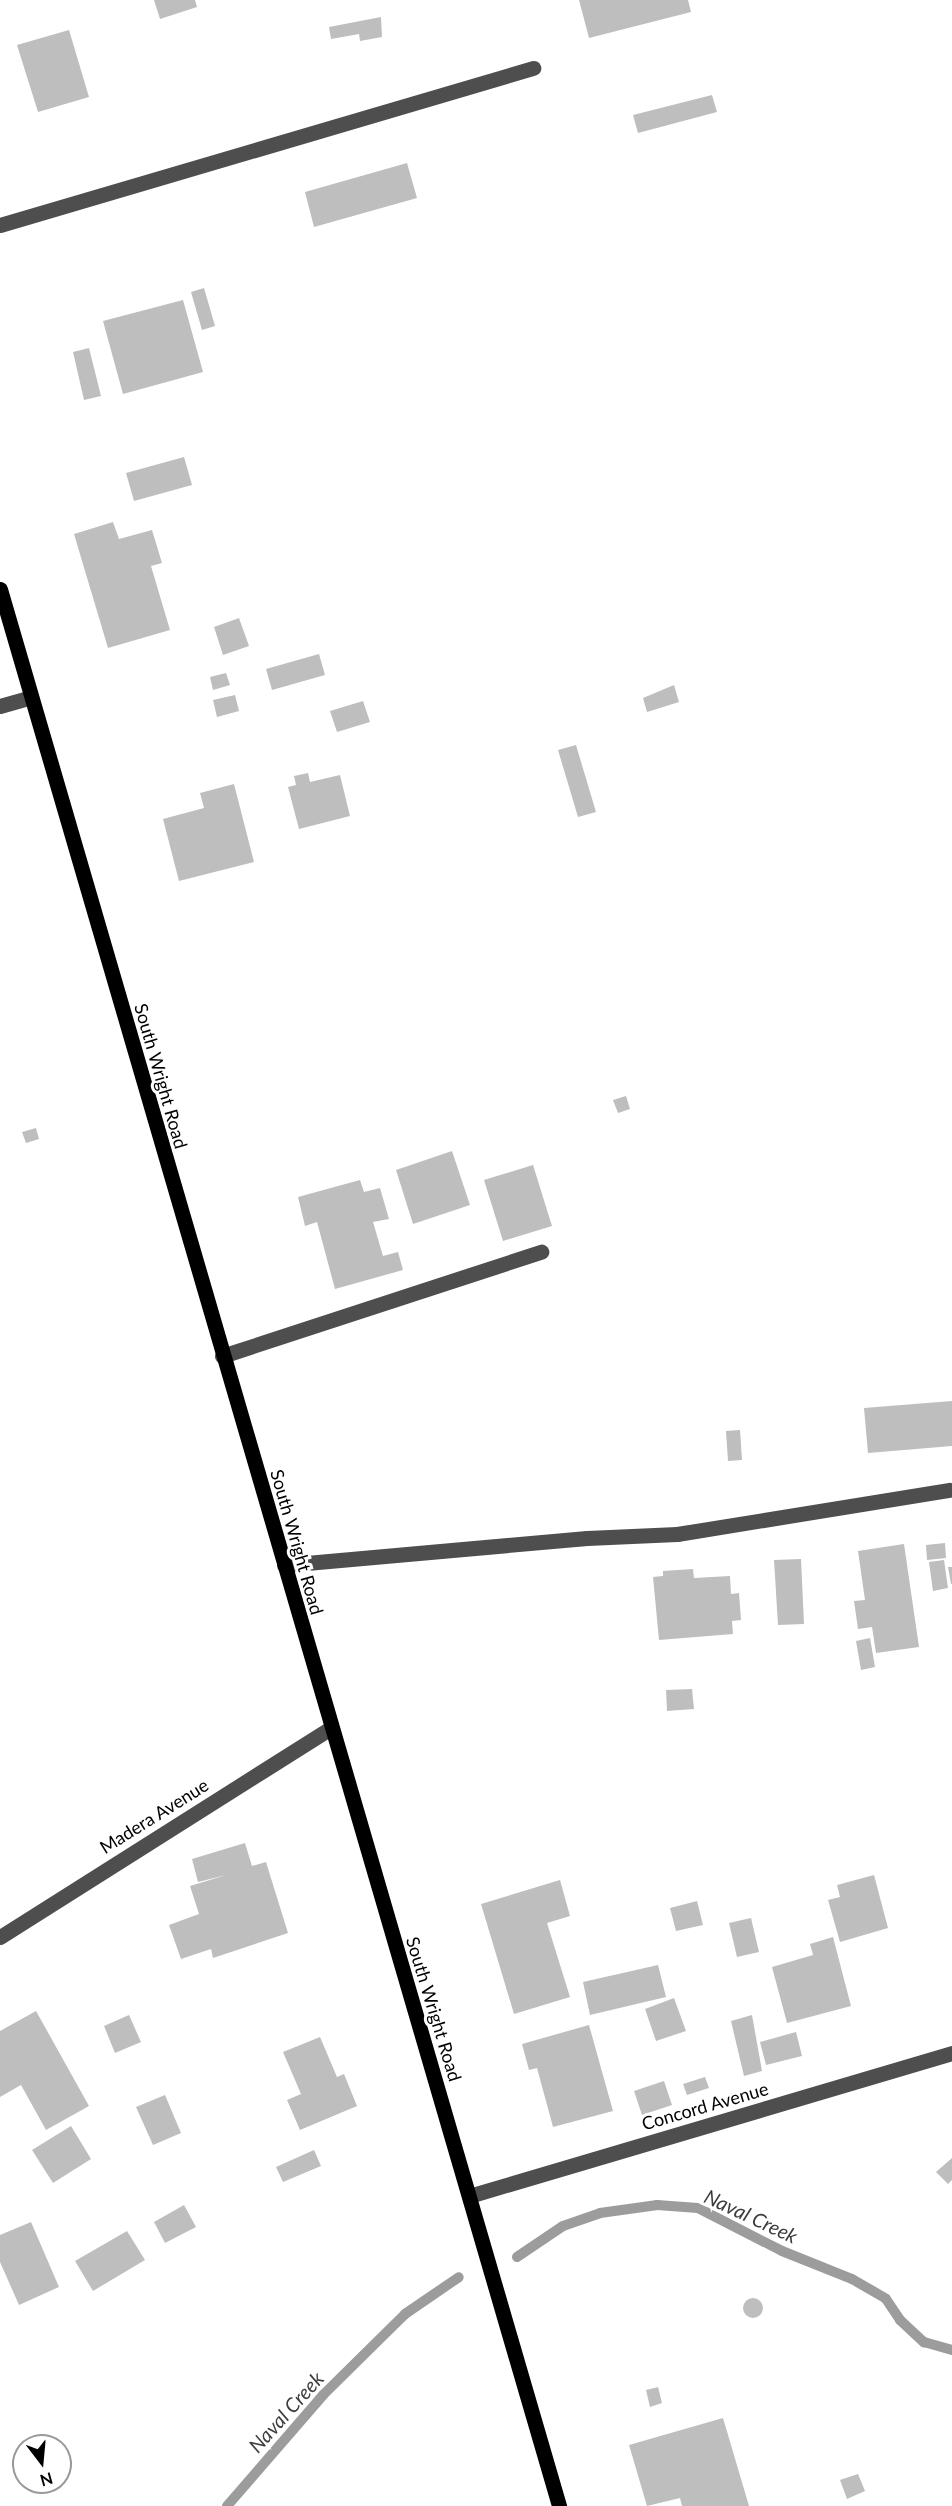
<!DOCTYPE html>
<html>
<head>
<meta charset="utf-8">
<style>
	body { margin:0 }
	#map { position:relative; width:952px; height:2506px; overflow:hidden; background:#fff; font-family:Lato,sans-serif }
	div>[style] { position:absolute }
	.stream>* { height:10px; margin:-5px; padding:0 5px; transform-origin:5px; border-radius:5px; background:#9c9c9c }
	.building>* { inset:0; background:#bebebe }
	.round { border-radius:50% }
	.minor>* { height:15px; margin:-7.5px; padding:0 7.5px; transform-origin:7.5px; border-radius:7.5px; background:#4e4e4e }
	.major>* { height:15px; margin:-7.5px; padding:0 7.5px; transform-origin:7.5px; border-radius:7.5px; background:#000 }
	span { translate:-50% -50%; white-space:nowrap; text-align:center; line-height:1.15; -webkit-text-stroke:6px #fff; paint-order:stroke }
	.street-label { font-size:18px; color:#000 }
	.water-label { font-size:20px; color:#3d3d3d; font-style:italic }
	.north { position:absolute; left:12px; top:2434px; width:60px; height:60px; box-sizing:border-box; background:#fff; border:2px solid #999; border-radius:50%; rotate:164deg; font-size:16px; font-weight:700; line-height:24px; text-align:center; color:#000 }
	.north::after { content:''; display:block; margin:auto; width:21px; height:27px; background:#000; clip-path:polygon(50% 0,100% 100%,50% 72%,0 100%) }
</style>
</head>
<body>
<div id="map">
	<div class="stream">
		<div style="left:517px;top:2257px;width:55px;rotate:-34deg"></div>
		<div style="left:563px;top:2226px;width:39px;rotate:-19deg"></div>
		<div style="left:600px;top:2213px;width:58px;rotate:-8deg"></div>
		<div style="left:657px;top:2205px;width:41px;rotate:4.2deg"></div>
		<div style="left:698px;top:2208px;width:94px;rotate:27.1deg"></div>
		<div style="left:782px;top:2251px;width:75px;rotate:21.8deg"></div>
		<div style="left:852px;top:2279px;width:39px;rotate:30deg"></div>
		<div style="left:886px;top:2299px;width:25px;rotate:56deg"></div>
		<div style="left:900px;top:2320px;width:33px;rotate:43deg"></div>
		<div style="left:924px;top:2342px;width:29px;rotate:16deg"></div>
		<div style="left:227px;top:2506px;width:147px;rotate:-49.1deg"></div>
		<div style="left:323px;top:2395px;width:115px;rotate:-44.6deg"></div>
		<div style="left:405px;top:2314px;width:65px;rotate:-34.4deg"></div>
	</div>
	<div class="building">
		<div style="clip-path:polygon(154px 0,195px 0,197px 7px,160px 19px)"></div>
		<div style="clip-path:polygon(579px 0,688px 0,691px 12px,589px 38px)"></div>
		<div style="clip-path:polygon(381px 17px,382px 37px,360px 41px,359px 34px,331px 39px,329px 27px)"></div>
		<div style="clip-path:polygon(69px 30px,89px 97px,38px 112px,17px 45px)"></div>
		<div style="clip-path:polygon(712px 95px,717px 112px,638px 133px,633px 115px)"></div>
		<div style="clip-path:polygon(407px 163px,417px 198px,314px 227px,305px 192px)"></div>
		<div style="clip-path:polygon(204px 288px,215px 326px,202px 330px,191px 292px)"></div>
		<div style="clip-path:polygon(183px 300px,203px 372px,123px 394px,103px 321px)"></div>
		<div style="clip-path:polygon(89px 348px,101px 396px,84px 400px,73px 352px)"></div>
		<div style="clip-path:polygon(184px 457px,192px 485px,134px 501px,126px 473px)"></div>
		<div style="clip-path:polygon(113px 522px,119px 539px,152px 530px,162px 563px,151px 566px,170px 630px,108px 648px,74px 534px)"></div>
		<div style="clip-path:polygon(239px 618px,249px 646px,223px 655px,214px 627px)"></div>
		<div style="clip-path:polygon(319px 654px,325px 675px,272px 690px,266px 669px)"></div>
		<div style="clip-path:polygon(226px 673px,230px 685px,213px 690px,210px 677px)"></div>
		<div style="clip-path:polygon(674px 685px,679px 702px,647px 712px,643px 698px)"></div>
		<div style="clip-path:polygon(235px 695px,239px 711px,217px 717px,213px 700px)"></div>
		<div style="clip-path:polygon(363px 701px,370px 722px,337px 732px,330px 711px)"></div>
		<div style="clip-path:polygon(576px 745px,596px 812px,578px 817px,558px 750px)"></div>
		<div style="clip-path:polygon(308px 773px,310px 782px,340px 775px,350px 816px,299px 829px,288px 787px,296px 785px,294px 776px)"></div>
		<div style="clip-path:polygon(234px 784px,254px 862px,179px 881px,163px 819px,204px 808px,200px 793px)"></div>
		<div style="clip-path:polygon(626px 1096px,630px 1109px,618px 1113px,613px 1100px)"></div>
		<div style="clip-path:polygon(36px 1128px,39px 1139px,26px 1143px,22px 1132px)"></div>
		<div style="clip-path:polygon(452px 1151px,470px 1205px,413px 1224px,396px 1170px)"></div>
		<div style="clip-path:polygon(533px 1165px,552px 1226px,503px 1241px,484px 1180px)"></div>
		<div style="clip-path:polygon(360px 1180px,364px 1192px,380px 1188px,389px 1219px,373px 1222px,383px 1256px,398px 1252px,403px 1270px,335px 1289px,317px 1222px,305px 1226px,298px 1197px)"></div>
		<div style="clip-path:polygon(952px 1401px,952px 1446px,868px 1453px,864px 1408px)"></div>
		<div style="clip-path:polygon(740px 1430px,742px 1460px,728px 1461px,726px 1431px)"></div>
		<div style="clip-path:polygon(945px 1543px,946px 1558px,927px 1560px,926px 1545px)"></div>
		<div style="clip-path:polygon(904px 1544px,919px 1647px,876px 1653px,872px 1627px,858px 1629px,854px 1601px,865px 1600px,858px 1551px)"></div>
		<div style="clip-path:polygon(801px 1559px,804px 1624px,778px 1625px,774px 1560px)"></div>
		<div style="clip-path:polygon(944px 1560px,948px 1588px,933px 1591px,929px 1562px)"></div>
		<div style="clip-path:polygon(948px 1567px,952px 1567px,952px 1584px,951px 1584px)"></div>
		<div style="clip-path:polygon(693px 1569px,694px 1578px,730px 1576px,731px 1594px,739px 1593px,741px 1620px,732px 1621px,733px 1634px,659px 1640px,653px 1577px,663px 1576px,663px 1571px)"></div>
		<div style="clip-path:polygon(870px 1638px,875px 1667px,861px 1670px,856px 1641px)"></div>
		<div style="clip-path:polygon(692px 1689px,694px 1709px,667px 1711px,666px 1690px)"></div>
		<div style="clip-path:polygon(245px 1843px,252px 1866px,266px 1862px,288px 1933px,213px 1958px,211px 1949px,181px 1959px,169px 1925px,199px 1914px,190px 1886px,226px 1875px,198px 1882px,192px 1859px)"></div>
		<div style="clip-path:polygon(874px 1875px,888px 1928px,840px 1942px,828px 1900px,840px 1897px,837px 1885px)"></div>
		<div style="clip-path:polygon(560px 1880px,570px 1916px,547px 1923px,570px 1997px,514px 2014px,481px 1904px)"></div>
		<div style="clip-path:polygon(697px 1901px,703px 1925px,676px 1931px,670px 1908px)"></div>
		<div style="clip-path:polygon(751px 1918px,759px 1952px,737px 1957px,729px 1923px)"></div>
		<div style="clip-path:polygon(833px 1937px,851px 2006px,787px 2023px,772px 1967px,813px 1955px,810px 1944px)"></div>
		<div style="clip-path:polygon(658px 1965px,666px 1997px,590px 2015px,583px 1982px)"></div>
		<div style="clip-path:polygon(674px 1998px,686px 2031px,656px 2041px,645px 2009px)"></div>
		<div style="clip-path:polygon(36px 2011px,89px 2106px,46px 2130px,21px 2085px,0 2097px,0 2031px)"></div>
		<div style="clip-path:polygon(129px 2015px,141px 2042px,115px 2053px,104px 2026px)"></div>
		<div style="clip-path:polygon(752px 2015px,762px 2071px,744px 2076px,731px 2021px)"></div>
		<div style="clip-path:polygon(589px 2025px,613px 2111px,553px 2127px,537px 2068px,529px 2070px,522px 2044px)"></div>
		<div style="clip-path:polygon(796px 2032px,802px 2056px,766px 2065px,760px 2042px)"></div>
		<div style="clip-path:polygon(320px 2037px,337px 2077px,344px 2074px,357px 2106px,300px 2130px,287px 2100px,301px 2094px,283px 2052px)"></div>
		<div style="clip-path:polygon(705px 2077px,709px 2088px,687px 2095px,683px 2084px)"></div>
		<div style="clip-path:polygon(664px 2081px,672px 2105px,642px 2115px,634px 2091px)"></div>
		<div style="clip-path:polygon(165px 2095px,181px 2133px,153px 2145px,136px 2107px)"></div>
		<div style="clip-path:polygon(71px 2126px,91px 2159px,53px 2183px,32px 2150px)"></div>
		<div style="clip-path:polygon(314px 2150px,321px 2166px,283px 2182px,276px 2167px)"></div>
		<div style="clip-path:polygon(952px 2158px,952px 2180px,948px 2184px,936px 2172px)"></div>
		<div style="clip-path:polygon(184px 2205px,196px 2227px,165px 2243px,154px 2222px)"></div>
		<div style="clip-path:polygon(31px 2222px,59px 2287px,19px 2305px,0 2262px,0 2235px)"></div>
		<div style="clip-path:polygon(127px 2231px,145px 2260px,93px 2291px,75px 2261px)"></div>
		<div class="round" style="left:743px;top:2298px;width:20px;height:20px"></div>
		<div style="clip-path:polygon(658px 2387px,662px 2403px,650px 2407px,646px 2390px)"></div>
		<div style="clip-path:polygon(723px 2418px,749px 2506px,682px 2506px,680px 2498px,647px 2506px,629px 2445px)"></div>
		<div style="clip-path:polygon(858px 2474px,865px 2491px,847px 2499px,840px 2480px)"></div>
	</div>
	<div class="minor">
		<div style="left:0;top:225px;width:556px;rotate:-16.41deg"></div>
		<div style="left:0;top:706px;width:32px;rotate:-16deg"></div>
		<div style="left:222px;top:1356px;width:336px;rotate:-18.1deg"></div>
		<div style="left:284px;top:1565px;width:304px;rotate:-5.1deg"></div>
		<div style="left:587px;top:1538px;width:90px;rotate:-2.5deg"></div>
		<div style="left:677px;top:1534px;width:276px;rotate:-9.2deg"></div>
		<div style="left:0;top:1937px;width:391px;rotate:-32.3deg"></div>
		<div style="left:469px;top:2196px;width:504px;rotate:-16.49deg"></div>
	</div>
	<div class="major">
		<div style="left:0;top:589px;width:1997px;rotate:73.74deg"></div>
	</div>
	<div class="street-label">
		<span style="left:161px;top:1076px;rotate:74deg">South Wright Road</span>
		<span style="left:297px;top:1542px;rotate:74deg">South Wright Road</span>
		<span style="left:154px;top:1816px;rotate:-32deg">Madera Avenue</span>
		<span style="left:434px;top:2009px;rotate:73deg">South Wright Road</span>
		<span style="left:705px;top:2106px;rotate:-16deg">Concord Avenue</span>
	</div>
	<div class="water-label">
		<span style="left:751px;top:2216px;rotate:25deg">Naval Creek</span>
		<span style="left:286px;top:2412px;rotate:-48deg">Naval Creek</span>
	</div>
	<div class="north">N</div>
</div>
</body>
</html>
